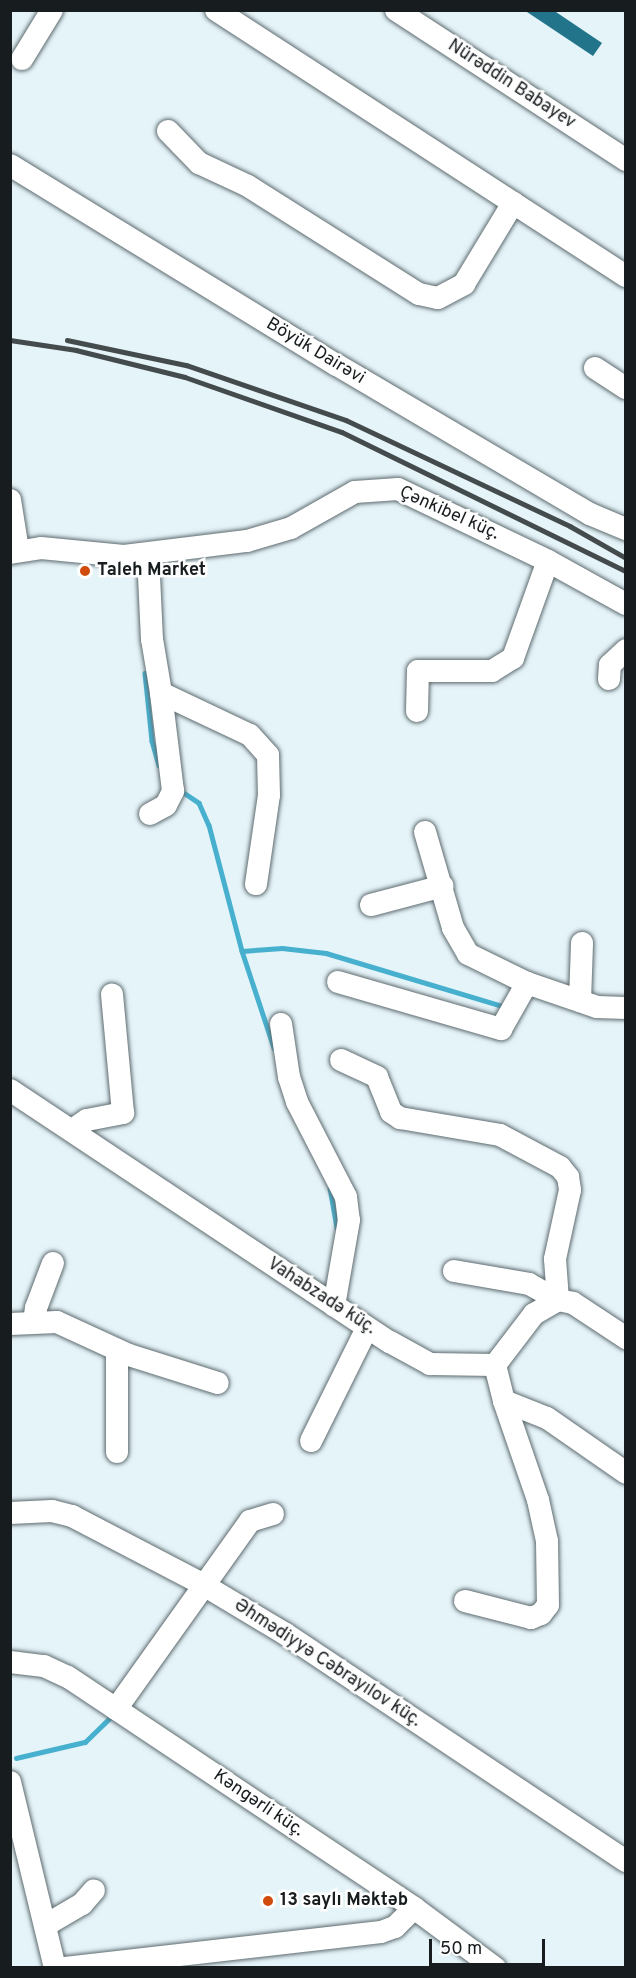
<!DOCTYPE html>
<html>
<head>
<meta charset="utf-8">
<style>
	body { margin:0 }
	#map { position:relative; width:636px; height:1978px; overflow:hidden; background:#e5f4f9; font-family:Overpass,sans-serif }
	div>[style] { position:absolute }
	.stream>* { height:4.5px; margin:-2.25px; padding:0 2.25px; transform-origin:2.25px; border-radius:2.25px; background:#47b0ce }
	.building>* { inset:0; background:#21748a }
	.roads { filter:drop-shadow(0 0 2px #5e6b6f) drop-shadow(0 0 2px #5e6b6f) }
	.minor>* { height:22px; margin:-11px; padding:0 11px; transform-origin:11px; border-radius:11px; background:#fff }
	.rail>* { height:4.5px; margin:-2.25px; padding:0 2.25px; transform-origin:2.25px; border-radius:2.25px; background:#444b4d }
	.dots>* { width:16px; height:16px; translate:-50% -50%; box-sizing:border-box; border:3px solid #fefefe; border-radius:50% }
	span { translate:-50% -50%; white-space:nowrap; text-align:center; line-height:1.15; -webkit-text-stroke:5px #fefefe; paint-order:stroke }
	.street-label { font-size:18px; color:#171c1e }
	.poi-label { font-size:18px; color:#171c1e; font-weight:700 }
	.left { translate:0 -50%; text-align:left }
	.frame { position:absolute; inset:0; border:12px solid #171c1e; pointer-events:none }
	.scale { position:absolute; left:429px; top:1939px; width:116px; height:27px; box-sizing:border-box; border:3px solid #171c1e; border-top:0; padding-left:8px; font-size:18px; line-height:21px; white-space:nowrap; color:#171c1e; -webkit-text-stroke:4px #fefefe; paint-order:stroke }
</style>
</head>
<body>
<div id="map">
	<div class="stream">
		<div style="left:145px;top:673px;width:68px;rotate:84.1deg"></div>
		<div style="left:152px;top:741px;width:25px;rotate:74deg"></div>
		<div style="left:180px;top:790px;width:23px;rotate:34deg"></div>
		<div style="left:199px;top:803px;width:24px;rotate:66deg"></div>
		<div style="left:209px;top:825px;width:130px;rotate:75.3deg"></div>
		<div style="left:242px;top:951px;width:102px;rotate:71.7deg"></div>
		<div style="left:242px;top:951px;width:40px;rotate:-4.3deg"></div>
		<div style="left:282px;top:948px;width:44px;rotate:6.5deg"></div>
		<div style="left:326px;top:953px;width:185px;rotate:16.7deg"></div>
		<div style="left:330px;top:1188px;width:40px;rotate:80deg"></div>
		<div style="left:16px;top:1758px;width:71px;rotate:-13.1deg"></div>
		<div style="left:85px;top:1742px;width:33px;rotate:-44deg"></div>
	</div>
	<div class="building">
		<div style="clip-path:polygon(524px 10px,553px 10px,602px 43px,593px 56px)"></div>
	</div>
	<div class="roads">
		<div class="minor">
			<div style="left:216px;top:10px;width:489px;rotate:33deg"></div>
			<div style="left:396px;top:10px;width:275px;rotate:33.1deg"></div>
			<div style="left:22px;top:59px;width:57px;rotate:-58.5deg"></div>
			<div style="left:168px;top:131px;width:45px;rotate:45.9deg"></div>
			<div style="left:199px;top:163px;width:54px;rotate:25.1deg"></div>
			<div style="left:248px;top:186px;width:202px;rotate:32.3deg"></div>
			<div style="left:419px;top:294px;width:19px;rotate:12deg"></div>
			<div style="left:438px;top:298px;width:30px;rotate:-28deg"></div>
			<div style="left:464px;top:284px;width:95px;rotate:-58.8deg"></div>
			<div style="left:10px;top:165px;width:383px;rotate:31.5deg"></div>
			<div style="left:337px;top:365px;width:294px;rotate:30.5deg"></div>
			<div style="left:590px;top:514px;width:39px;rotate:23deg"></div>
			<div style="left:595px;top:368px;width:37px;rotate:33deg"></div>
			<div style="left:10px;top:500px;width:51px;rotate:80.9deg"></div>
			<div style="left:10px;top:553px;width:31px;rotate:-9deg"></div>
			<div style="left:41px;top:548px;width:83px;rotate:5.5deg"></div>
			<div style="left:124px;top:556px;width:124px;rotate:-7deg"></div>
			<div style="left:247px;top:541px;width:46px;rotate:-16.5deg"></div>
			<div style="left:291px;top:528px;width:73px;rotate:-29.4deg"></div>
			<div style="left:355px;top:492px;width:43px;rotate:-4deg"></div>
			<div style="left:398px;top:489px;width:166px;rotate:25.6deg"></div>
			<div style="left:548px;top:561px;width:89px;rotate:28.9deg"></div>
			<div style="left:148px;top:555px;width:84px;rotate:87.3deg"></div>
			<div style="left:152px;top:639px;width:55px;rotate:80.5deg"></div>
			<div style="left:161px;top:693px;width:98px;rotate:25.3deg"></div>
			<div style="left:250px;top:735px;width:27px;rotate:48deg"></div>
			<div style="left:268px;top:755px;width:40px;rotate:88.6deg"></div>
			<div style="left:269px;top:795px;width:90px;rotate:98.3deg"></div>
			<div style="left:609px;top:679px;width:14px;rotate:-86deg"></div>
			<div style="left:610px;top:665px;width:22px;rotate:-43deg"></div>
			<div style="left:417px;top:711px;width:40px;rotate:-88.6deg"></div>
			<div style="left:418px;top:671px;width:74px"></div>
			<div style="left:492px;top:671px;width:25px;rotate:-32deg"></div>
			<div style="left:513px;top:658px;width:103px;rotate:-70.2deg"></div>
			<div style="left:150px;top:814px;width:18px;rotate:-29deg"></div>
			<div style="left:166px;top:805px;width:16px;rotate:-63deg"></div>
			<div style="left:173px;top:791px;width:99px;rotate:-97deg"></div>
			<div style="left:425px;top:832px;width:100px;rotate:73.7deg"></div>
			<div style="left:453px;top:928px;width:30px;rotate:60deg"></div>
			<div style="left:468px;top:954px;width:66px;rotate:26.2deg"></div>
			<div style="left:527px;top:983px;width:74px;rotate:18.9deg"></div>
			<div style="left:597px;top:1007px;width:29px;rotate:2deg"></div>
			<div style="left:371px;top:905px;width:74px;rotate:-14.8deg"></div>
			<div style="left:338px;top:982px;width:170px;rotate:16.1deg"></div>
			<div style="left:501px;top:1029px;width:53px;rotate:-60.5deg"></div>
			<div style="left:580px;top:1001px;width:58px;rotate:-88deg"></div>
			<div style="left:281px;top:1024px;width:54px;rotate:81.4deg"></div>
			<div style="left:289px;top:1077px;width:26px;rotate:72deg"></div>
			<div style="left:297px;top:1102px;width:107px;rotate:62.7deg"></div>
			<div style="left:346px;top:1197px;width:23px;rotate:83deg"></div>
			<div style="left:349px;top:1220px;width:87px;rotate:99.9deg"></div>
			<div style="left:341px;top:1060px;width:40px;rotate:25deg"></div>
			<div style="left:377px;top:1077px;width:38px;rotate:68deg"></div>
			<div style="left:391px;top:1112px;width:11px;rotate:34deg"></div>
			<div style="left:400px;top:1118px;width:101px;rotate:9.6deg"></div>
			<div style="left:500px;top:1135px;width:68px;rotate:28.1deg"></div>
			<div style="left:560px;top:1167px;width:13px;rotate:51deg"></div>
			<div style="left:568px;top:1177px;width:13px;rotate:81deg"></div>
			<div style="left:570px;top:1190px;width:71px;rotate:102.3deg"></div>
			<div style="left:555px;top:1259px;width:41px;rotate:85.8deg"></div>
			<div style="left:10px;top:1090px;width:456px;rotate:33.6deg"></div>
			<div style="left:390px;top:1342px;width:46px;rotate:28.8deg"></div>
			<div style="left:430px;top:1364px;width:65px;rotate:0.9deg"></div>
			<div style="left:495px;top:1365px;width:37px;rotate:76deg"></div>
			<div style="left:504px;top:1401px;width:46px;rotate:21.6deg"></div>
			<div style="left:547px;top:1418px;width:96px;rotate:34.8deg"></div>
			<div style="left:72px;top:1130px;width:18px;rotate:-34deg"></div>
			<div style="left:87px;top:1120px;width:37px;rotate:-11deg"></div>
			<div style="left:123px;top:1113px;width:119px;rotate:-95.3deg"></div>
			<div style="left:454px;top:1271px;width:76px;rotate:9.8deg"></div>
			<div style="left:529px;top:1284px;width:33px;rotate:29deg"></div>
			<div style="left:34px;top:1322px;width:14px;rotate:-82deg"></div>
			<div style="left:36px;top:1308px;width:48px;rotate:-69.3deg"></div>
			<div style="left:10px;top:1324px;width:47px;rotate:-2.4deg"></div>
			<div style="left:57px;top:1322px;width:79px;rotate:24.6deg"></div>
			<div style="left:129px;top:1355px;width:93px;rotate:17.5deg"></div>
			<div style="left:495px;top:1365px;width:64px;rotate:-52.6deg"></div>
			<div style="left:534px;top:1314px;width:28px;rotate:-30deg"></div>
			<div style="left:558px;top:1300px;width:15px;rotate:11deg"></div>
			<div style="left:573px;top:1303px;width:64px;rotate:33.4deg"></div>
			<div style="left:311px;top:1441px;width:126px;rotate:-63.6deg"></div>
			<div style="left:117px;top:1452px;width:102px;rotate:-90deg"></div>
			<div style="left:10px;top:1513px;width:42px;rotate:-2.7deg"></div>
			<div style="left:52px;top:1511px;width:21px;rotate:14deg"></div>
			<div style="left:72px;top:1516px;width:147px;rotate:27.6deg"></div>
			<div style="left:202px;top:1584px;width:96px;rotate:30.9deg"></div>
			<div style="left:284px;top:1633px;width:411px;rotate:33.7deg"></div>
			<div style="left:465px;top:1601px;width:68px;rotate:14.4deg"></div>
			<div style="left:531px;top:1618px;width:11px;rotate:-22deg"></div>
			<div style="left:541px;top:1614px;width:11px;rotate:-52deg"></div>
			<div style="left:548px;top:1605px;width:64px;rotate:-90.9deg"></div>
			<div style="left:547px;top:1541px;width:42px;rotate:-102.4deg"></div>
			<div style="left:538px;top:1500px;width:105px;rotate:-109deg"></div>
			<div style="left:10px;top:1662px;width:34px;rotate:7deg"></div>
			<div style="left:44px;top:1666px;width:26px;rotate:25deg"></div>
			<div style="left:68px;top:1677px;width:416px;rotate:33.7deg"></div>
			<div style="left:414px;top:1908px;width:101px;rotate:36.5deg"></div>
			<div style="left:116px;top:1709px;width:231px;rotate:-54.5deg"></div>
			<div style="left:250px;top:1521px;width:24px;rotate:-17deg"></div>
			<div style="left:10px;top:1782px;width:191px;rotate:76.4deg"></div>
			<div style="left:46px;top:1925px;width:42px;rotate:-30.3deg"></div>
			<div style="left:82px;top:1904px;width:18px;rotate:-49deg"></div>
			<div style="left:65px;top:1968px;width:318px;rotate:-6.5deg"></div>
			<div style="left:381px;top:1932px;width:15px;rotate:-20deg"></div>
			<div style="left:395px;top:1927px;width:27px;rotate:-45deg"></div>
		</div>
	</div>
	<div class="rail">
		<div style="left:10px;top:340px;width:67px;rotate:8.6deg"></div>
		<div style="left:76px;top:350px;width:112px;rotate:13.9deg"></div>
		<div style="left:185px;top:377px;width:166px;rotate:19.3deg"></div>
		<div style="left:342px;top:432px;width:316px;rotate:26.1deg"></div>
		<div style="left:67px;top:340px;width:122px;rotate:11.9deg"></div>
		<div style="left:186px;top:365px;width:169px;rotate:19deg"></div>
		<div style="left:346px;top:420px;width:248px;rotate:25.3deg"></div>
		<div style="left:570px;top:526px;width:64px;rotate:29.7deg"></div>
	</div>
	<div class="dots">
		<div style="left:85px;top:571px;background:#d14c0c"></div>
		<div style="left:268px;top:1901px;background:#d14c0c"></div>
	</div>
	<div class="street-label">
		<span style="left:511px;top:85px;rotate:33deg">Nürəddin Babayev</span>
		<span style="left:315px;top:352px;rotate:31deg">Böyük Dairəvi</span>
		<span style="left:449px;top:514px;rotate:24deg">Çənkibel küç.</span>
		<span style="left:321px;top:1297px;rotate:33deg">Vahabzadə küç.</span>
		<span style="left:327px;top:1664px;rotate:33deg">Əhmədiyyə Cəbrayılov küç.</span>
		<span style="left:258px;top:1804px;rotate:34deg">Kəngərli küç.</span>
	</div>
	<div class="poi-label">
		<span class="left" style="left:97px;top:571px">Taleh Market</span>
		<span class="left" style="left:280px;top:1901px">13 saylı Məktəb</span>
	</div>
	<div class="frame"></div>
	<div class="scale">50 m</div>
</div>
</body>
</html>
